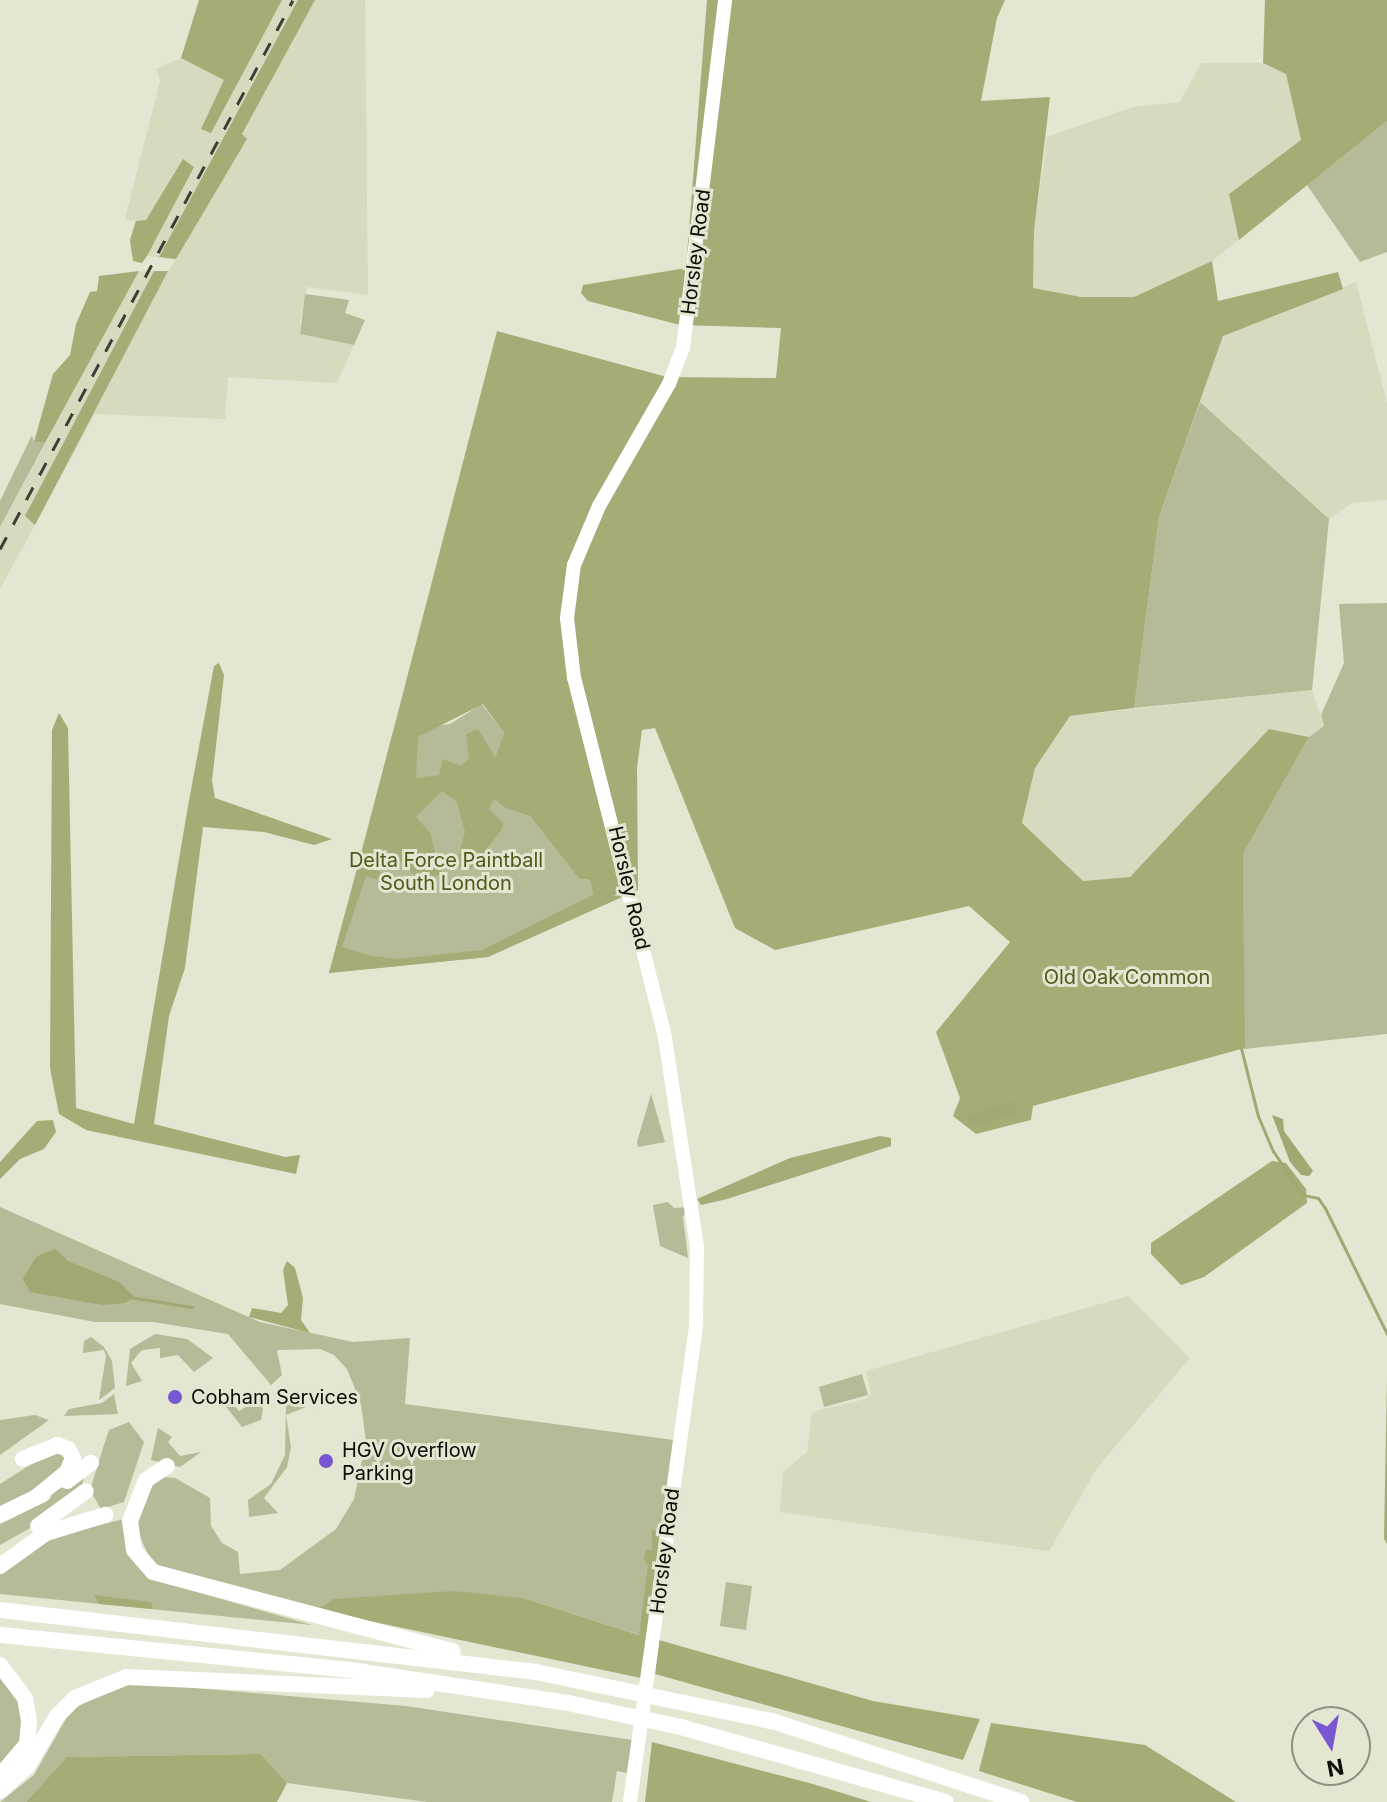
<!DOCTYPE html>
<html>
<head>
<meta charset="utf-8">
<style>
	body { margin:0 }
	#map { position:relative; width:1387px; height:1802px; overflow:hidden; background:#e3e6d1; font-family:Inter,sans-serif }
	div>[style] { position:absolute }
	.built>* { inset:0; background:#d7dabe }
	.green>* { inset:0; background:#b6ba96 }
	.forest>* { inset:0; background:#a7ac77 }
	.water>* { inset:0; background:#a3a772 }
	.stream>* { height:3px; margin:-1.5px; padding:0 1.5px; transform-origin:1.5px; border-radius:1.5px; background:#a3a772 }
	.secondary>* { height:14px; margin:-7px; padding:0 7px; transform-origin:7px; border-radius:7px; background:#fff }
	.highway>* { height:16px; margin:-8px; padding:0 8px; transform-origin:8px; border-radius:8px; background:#fff }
	.rail>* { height:3px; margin-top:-1.5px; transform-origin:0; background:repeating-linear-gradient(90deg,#3d3e34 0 14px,transparent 0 28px) }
	.dots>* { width:22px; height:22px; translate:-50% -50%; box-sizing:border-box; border:4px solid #e3e6d1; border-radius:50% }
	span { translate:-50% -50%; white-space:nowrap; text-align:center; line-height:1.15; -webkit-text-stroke:6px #e3e6d1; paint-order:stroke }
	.street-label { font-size:20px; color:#0c0d06 }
	.park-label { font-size:20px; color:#54571a }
	.poi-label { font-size:20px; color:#0c0d06 }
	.left { translate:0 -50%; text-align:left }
	.north { position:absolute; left:1291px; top:1706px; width:80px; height:80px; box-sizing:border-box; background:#e3e6d1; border:2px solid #8d8f80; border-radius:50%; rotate:169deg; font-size:22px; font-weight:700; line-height:32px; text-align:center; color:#0c0d06 }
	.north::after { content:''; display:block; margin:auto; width:28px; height:36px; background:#7957d1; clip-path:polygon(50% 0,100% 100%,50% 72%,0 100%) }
</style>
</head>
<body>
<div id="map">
	<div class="built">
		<div style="clip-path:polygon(282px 0,365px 0,368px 295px,307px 287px,300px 322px,300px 334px,354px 345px,337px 383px,228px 377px,225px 419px,95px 414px,0 589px,0 527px,139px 271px,168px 271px,176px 260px,147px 256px,142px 263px,133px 261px,130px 240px,135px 222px,125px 219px,160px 81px,156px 69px,181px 58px,237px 82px)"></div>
		<div style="clip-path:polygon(1201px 63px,1263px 63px,1286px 74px,1301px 141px,1229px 194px,1239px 240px,1212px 261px,1134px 297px,1081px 297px,1032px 288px,1034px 231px,1047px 137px,1133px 107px,1180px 102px)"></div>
		<div style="clip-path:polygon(1356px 282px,1387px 403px,1387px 500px,1352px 503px,1329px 519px,1200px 402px,1223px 336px)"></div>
		<div style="clip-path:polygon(1312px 690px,1324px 726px,1309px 737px,1269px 729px,1130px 877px,1083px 881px,1022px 824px,1035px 768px,1070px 716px)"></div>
		<div style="clip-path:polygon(1128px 1296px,1190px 1358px,1097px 1468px,1049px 1551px,780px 1512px,783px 1472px,807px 1452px,812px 1412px,865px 1399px,871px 1394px,866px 1371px)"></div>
	</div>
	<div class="green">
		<div style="clip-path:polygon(1387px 121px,1387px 252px,1360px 262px,1307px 185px)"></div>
		<div style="clip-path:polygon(305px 294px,349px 300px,345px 313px,365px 320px,354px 345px,300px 334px)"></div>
		<div style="clip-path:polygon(1200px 402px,1329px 519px,1312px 690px,1134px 708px,1159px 517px)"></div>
		<div style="clip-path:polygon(32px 435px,34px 442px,45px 443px,0 527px,0 501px)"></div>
		<div style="clip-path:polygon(1387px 603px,1387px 1034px,1244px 1049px,1243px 854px,1309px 737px,1324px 726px,1321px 715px,1344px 663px,1339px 604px)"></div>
		<div style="clip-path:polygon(482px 704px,504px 733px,483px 789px,507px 809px,530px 816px,579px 879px,590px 880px,595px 905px,488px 957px,329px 973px,393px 732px,450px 724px)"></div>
		<div style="clip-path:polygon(651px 1094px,665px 1142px,638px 1147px,637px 1142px)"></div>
		<div style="clip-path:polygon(668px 1202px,674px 1208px,688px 1207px,683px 1217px,688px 1258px,660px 1246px,653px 1205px)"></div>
		<div style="clip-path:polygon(0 1207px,260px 1322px,353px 1342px,410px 1338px,405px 1404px,673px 1440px,646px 1637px,523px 1598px,317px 1610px,178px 1574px,152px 1563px,134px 1524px,154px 1481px,162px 1477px,175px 1478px,210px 1498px,211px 1526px,222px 1543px,238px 1552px,240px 1574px,280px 1570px,336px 1529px,354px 1499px,366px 1441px,361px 1404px,347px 1369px,334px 1355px,320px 1349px,277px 1350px,282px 1375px,271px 1385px,228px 1334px,153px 1322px,95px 1322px,0 1304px)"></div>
		<div style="clip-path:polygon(155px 1334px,187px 1339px,213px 1358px,194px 1372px,178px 1355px,160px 1358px,160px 1348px,142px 1350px,131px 1363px,142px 1381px,126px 1386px,130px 1349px)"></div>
		<div style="clip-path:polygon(91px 1337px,104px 1347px,112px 1361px,115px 1388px,99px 1400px,106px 1356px,104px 1350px,83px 1353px,84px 1341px)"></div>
		<div style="clip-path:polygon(862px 1374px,868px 1395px,824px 1407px,819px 1387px)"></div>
		<div style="clip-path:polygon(114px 1394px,118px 1414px,64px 1416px,69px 1409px,102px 1403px)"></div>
		<div style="clip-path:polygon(229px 1399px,239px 1411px,256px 1401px,263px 1408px,261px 1420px,242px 1427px,224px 1404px)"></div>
		<div style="clip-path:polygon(300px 1400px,306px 1407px,286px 1415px,291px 1447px,287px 1467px,264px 1498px,278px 1513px,249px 1517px,248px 1500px,271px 1484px,285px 1455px,286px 1404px)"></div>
		<div style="clip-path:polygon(35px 1415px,49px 1420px,0 1455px,0 1420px)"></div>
		<div style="clip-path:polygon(129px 1422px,144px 1442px,124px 1502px,101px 1509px,90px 1490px,104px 1445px,109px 1430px)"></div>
		<div style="clip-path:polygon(158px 1428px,172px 1437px,168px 1442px,180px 1456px,201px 1452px,180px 1467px,151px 1460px)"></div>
		<div style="clip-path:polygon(55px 1449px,67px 1457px,54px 1479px,0 1508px,0 1484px)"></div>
		<div style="clip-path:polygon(85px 1474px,81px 1489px,57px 1513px,0 1545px,0 1524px)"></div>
		<div style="clip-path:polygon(124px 1519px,130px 1557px,155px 1580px,312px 1625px,0 1594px,0 1573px,44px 1539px)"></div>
		<div style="clip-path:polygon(726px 1582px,752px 1586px,746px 1630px,720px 1626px)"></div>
		<div style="clip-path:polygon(0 1674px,23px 1707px,21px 1740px,0 1769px)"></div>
		<div style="clip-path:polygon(126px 1682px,406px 1706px,632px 1740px,627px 1773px,617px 1771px,612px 1802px,427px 1802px,287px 1783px,261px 1754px,68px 1757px,26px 1802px,0 1802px,34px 1775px,71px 1710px)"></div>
	</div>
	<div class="forest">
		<div style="clip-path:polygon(199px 0,282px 0,211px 133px,201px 129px,224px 80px,181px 58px)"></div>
		<div style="clip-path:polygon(298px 0,315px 0,242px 134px,247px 139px,176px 259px,159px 257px)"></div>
		<div style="clip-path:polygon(evenodd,707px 0,1005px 0,997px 18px,981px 101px,1050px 97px,1034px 231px,1033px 288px,1081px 297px,1134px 297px,1212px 261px,1218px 301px,1338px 272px,1343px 289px,1223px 336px,1159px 517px,1134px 708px,1070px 716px,1035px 768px,1022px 823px,1083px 881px,1130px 877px,1269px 729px,1309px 737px,1243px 854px,1245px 1048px,1033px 1106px,1031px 1120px,976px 1134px,953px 1116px,960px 1098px,936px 1032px,1010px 942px,969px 906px,775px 950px,735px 928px,655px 728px,642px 730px,637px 768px,638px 890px,488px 957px,329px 973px,359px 863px,418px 888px,415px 893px,366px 876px,342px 947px,372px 956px,397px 959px,482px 950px,593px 895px,590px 880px,579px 879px,530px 816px,507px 809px,494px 799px,489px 809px,503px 823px,501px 831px,469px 871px,456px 866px,465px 832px,457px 802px,442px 791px,416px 817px,430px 833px,436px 855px,448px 863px,438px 876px,414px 875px,399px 860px,386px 866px,361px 855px,497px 331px,667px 377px,776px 378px,781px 328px,680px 325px,588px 301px,581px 293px,583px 285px,686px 268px,707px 0,483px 704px,504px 733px,495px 757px,478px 729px,466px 734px,469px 758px,461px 766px,443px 759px,439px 775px,416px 778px,418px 737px,483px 704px)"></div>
		<div style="clip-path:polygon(1265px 0,1387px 0,1387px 121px,1239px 240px,1229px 194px,1301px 140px,1286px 74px,1263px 63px)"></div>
		<div style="clip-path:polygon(183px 159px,194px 167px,147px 256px,142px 263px,133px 261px,130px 240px,136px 221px,146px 220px)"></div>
		<div style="clip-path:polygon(139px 271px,45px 443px,34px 442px,53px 374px,70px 355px,76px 324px,90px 292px,97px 291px,99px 276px)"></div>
		<div style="clip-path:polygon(154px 271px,168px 271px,35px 525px,25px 516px)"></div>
		<div style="clip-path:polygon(219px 663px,224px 675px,212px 781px,215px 798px,332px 839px,314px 845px,264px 832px,203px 827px,185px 968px,169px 1016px,154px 1124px,285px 1157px,300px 1155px,296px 1174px,86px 1130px,59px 1114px,50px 1068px,52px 730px,59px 713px,68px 728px,76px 1108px,134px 1124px,188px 806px,214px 666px)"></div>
		<div style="clip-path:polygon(53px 1120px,56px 1132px,44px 1149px,20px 1159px,0 1179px,0 1162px,37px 1121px)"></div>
		<div style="clip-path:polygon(880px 1136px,891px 1138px,891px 1146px,727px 1199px,701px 1205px,697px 1199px,790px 1158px)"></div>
		<div style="clip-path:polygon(1272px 1161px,1286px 1163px,1306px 1189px,1307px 1203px,1204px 1277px,1181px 1285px,1151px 1254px,1151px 1243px)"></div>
		<div style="clip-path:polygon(287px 1261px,295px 1268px,303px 1298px,301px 1320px,310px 1333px,249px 1317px,252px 1308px,281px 1313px,288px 1305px,283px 1270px)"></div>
		<div style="clip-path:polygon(1387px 1377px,1387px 1544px,1384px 1539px)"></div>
		<div style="clip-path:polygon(652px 1529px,660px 1537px,641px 1678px,317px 1610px,334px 1599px,454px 1591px,523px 1598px,639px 1635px,648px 1565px,644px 1559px,646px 1550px,652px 1550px)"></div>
		<div style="clip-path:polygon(94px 1595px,151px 1602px,153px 1609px,99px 1604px)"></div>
		<div style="clip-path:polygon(659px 1640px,873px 1701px,980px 1719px,963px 1760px,655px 1674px)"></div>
		<div style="clip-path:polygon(991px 1723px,1145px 1745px,1236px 1802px,1077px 1802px,979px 1771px)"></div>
		<div style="clip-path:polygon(652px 1742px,813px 1784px,871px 1802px,645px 1802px)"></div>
		<div style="clip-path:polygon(261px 1754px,287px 1783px,277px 1802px,26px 1802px,67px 1757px)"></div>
	</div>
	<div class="water">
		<div style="clip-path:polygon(1009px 1102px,1016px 1104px,1017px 1114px,977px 1125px,968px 1122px,967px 1115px)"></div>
		<div style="clip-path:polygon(1272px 1115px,1283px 1119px,1284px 1131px,1313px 1171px,1309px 1176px,1301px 1175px,1290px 1162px)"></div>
		<div style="clip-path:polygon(55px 1249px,68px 1261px,119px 1282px,134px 1297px,125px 1303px,102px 1305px,30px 1292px,23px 1279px,36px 1257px)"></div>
	</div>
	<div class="stream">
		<div style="left:1240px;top:1044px;width:74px;rotate:76deg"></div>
		<div style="left:1258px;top:1116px;width:38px;rotate:67deg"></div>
		<div style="left:1273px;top:1151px;width:53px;rotate:55.7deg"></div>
		<div style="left:1303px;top:1195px;width:15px;rotate:11deg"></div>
		<div style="left:1318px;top:1198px;width:12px;rotate:55deg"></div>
		<div style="left:1325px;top:1208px;width:140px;rotate:63.8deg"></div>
		<div style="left:129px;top:1297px;width:64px;rotate:9deg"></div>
	</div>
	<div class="secondary">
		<div style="left:630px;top:1802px;width:483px;rotate:-82.1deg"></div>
		<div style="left:696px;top:1324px;width:77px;rotate:-89.3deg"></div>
		<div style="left:697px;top:1247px;width:212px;rotate:-98.7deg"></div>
		<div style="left:665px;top:1037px;width:370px;rotate:-104.2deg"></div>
		<div style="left:574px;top:678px;width:60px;rotate:-96.7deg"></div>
		<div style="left:567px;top:618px;width:53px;rotate:-82.5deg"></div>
		<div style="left:574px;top:565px;width:64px;rotate:-67deg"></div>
		<div style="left:599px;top:506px;width:141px;rotate:-60.2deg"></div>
		<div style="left:669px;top:384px;width:39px;rotate:-69deg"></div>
		<div style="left:683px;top:348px;width:351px;rotate:-83.1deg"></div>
	</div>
	<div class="highway">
		<div style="left:23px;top:1459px;width:37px;rotate:-22deg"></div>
		<div style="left:57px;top:1445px;width:12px;rotate:20deg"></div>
		<div style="left:68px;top:1449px;width:10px;rotate:61deg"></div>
		<div style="left:73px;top:1458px;width:15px;rotate:113deg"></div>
		<div style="left:67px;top:1472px;width:41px;rotate:140.9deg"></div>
		<div style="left:167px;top:1466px;width:25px;rotate:146deg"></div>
		<div style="left:146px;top:1480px;width:44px;rotate:111.3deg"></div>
		<div style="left:130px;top:1521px;width:29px;rotate:82deg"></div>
		<div style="left:134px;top:1550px;width:29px;rotate:49deg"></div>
		<div style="left:153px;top:1572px;width:310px;rotate:14.8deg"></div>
		<div style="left:67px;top:1481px;width:30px;rotate:-37deg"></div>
		<div style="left:0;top:1515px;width:48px;rotate:-26deg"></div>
		<div style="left:38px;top:1526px;width:59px;rotate:-36.1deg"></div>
		<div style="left:0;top:1566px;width:57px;rotate:-35.7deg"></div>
		<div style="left:46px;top:1533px;width:62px;rotate:-17deg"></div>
		<div style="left:0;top:1610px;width:540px;rotate:6.6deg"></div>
		<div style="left:536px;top:1672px;width:244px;rotate:11.8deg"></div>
		<div style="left:775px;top:1722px;width:259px;rotate:18deg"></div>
		<div style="left:0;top:1635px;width:352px;rotate:5.7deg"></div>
		<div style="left:350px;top:1670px;width:220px;rotate:8.6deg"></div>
		<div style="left:568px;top:1703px;width:116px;rotate:12deg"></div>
		<div style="left:681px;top:1727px;width:275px;rotate:15.8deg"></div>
		<div style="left:0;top:1665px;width:41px;rotate:52.9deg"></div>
		<div style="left:25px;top:1698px;width:23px;rotate:80deg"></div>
		<div style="left:29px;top:1721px;width:23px;rotate:95deg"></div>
		<div style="left:27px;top:1744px;width:42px;rotate:130.2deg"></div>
		<div style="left:0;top:1791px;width:36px;rotate:-42deg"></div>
		<div style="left:27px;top:1767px;width:59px;rotate:-59.5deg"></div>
		<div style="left:57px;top:1716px;width:25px;rotate:-45deg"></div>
		<div style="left:75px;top:1698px;width:56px;rotate:-22deg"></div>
		<div style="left:127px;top:1677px;width:300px;rotate:2.5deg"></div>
	</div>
	<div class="rail">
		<div style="left:0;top:549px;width:622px;rotate:-61.91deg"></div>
	</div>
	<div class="dots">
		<div style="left:175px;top:1397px;background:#7957d1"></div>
		<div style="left:326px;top:1461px;background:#7957d1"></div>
	</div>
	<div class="street-label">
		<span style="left:696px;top:252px;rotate:-83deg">Horsley Road</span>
		<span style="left:629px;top:888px;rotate:77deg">Horsley Road</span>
		<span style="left:665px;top:1551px;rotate:-83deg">Horsley Road</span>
	</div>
	<div class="park-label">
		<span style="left:446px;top:872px">Delta Force Paintball<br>South London</span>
		<span style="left:1127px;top:977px">Old Oak Common</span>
	</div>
	<div class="poi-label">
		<span class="left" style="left:191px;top:1397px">Cobham Services</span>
		<span class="left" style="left:342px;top:1462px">HGV Overflow<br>Parking</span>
	</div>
	<div class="north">N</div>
</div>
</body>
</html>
